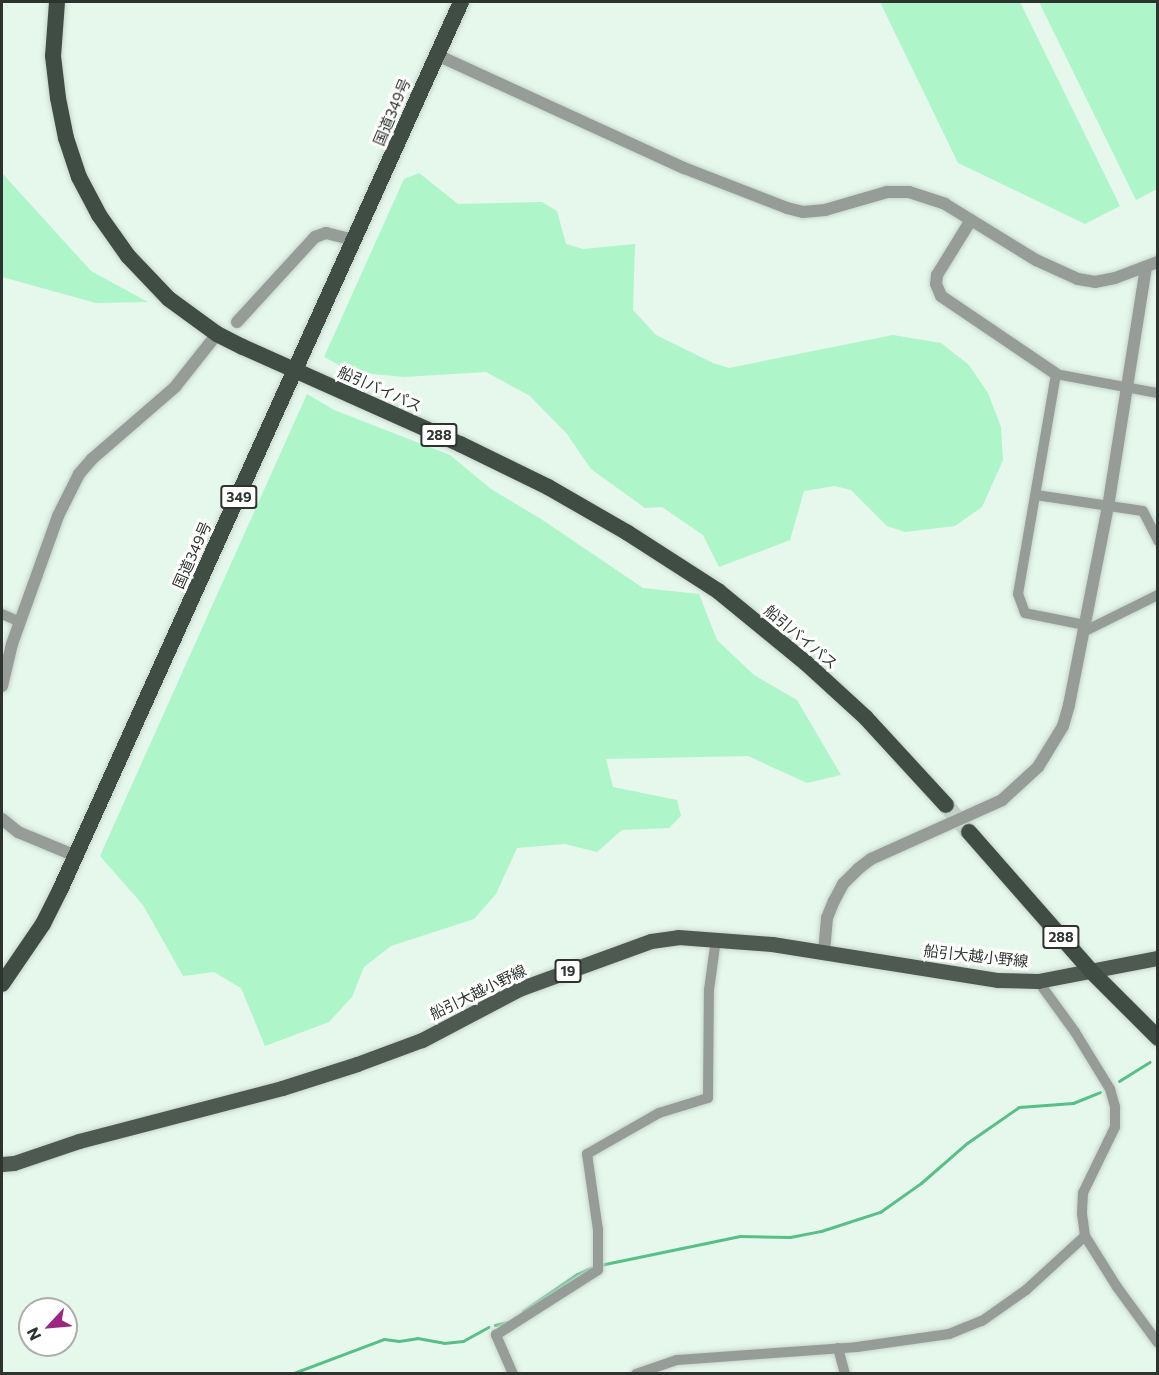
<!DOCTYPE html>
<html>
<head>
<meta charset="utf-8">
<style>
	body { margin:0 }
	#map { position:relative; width:1159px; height:1375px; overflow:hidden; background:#e6f7ec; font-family:Commissioner,"Noto Sans JP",sans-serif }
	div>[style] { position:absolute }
	.green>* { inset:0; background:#aef5ca }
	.stream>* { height:3px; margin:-1.5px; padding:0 1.5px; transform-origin:1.5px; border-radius:1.5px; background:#57c088 }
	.trunk-tunnel>* { height:16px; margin-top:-8px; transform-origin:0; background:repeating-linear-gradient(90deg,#c1d0c6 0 16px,transparent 0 24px) }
	.roads { filter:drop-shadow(0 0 2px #c5d4ca) drop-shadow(0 0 2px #c5d4ca) }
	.minor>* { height:10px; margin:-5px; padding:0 5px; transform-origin:5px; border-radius:5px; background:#969d99 }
	.tertiary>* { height:12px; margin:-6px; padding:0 6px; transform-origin:6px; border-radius:6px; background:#969d99 }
	.primary>* { height:15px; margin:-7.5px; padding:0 7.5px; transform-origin:7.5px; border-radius:7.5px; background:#4d5951 }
	.trunk>* { height:16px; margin:-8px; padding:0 8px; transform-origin:8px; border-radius:8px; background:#404d45 }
	span { translate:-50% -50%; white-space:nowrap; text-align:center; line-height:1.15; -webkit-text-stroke:6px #fff; paint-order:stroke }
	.shield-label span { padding:2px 4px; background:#fff; border:2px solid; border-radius:4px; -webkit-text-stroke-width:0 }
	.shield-label { font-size:14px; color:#2d342f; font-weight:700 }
	.street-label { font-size:15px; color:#2d342f }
	.frame { position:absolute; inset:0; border:3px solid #2d342f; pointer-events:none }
	.north { position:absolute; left:18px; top:1297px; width:60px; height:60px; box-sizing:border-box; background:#fff; border:2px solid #abaeac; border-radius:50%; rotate:244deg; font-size:16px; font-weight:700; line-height:24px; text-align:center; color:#2d342f }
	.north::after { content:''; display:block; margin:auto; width:21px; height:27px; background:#9b2783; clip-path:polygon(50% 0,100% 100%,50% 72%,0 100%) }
</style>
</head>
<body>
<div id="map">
	<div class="green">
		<div style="clip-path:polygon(880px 2px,1020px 2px,1120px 206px,1085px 224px,958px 163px)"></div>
		<div style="clip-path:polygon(1039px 2px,1157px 2px,1157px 189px,1136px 200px)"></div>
		<div style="clip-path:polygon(2px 173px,91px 271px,148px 302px,96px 303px,2px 277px)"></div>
		<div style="clip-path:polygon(419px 173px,458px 204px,542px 202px,557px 211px,566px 244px,583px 249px,635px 244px,633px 310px,656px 335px,713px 363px,729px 368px,893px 335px,941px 343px,969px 365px,988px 393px,1001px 427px,1003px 460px,982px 507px,955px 526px,905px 532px,887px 526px,851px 490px,835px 486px,804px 491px,790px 540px,719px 567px,703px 535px,662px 507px,645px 508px,591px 469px,567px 434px,530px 396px,486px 372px,404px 377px,352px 372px,324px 357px,404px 179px)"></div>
		<div style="clip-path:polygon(307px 394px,334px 410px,450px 455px,491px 489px,541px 519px,643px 588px,699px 594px,717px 640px,754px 675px,797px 700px,841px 775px,807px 783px,748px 756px,606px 759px,613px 787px,677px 800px,681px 816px,669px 828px,622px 830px,597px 852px,565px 844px,517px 848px,496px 894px,474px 919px,391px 946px,364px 967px,352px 997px,329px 1022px,265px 1046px,241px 988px,214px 972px,183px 976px,143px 905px,100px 856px)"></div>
	</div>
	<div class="stream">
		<div style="left:1119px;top:1081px;width:36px;rotate:-32deg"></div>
		<div style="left:600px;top:1265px;width:143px;rotate:-11.7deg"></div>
		<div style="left:740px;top:1236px;width:50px;rotate:1.1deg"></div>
		<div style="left:790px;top:1237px;width:32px;rotate:-11deg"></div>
		<div style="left:821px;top:1231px;width:62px;rotate:-17.9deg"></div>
		<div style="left:880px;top:1212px;width:50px;rotate:-35.3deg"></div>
		<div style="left:921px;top:1183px;width:61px;rotate:-41deg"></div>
		<div style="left:967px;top:1143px;width:63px;rotate:-34.7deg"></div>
		<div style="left:1019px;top:1107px;width:54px;rotate:-4.2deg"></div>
		<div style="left:1073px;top:1103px;width:29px;rotate:-22deg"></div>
		<div style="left:523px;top:1311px;width:65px;rotate:-34.4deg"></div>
		<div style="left:577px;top:1274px;width:17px;rotate:-24deg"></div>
		<div style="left:495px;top:1325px;width:13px;rotate:-13deg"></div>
		<div style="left:291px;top:1374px;width:99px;rotate:-20.6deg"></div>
		<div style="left:384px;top:1339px;width:15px;rotate:8deg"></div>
		<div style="left:399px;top:1341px;width:18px;rotate:-9deg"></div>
		<div style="left:417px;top:1338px;width:27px;rotate:10deg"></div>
		<div style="left:444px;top:1343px;width:19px;rotate:-6deg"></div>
		<div style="left:463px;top:1341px;width:29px;rotate:-29deg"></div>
	</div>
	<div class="trunk-tunnel">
		<div style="left:946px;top:805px;width:35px;rotate:50deg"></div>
	</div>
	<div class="roads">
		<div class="minor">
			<div style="left:1036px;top:495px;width:108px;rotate:8.5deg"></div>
			<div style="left:1143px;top:511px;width:34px;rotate:63deg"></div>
			<div style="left:2px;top:614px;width:20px;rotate:24deg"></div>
			<div style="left:1085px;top:625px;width:61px;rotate:-168.7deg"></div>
			<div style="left:1025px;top:613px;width:20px;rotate:-110deg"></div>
			<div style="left:1018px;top:594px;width:223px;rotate:-80.2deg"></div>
			<div style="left:1056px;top:374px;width:104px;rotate:10.6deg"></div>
			<div style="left:1083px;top:632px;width:84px;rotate:-26.3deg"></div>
			<div style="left:1038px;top:981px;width:63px;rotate:54deg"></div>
			<div style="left:1075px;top:1032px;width:67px;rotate:58.4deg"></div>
			<div style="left:1110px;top:1089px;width:19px;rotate:74deg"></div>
			<div style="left:1115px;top:1107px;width:20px;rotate:90deg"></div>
			<div style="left:1115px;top:1127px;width:73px;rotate:115.9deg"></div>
			<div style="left:1083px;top:1193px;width:21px;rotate:93deg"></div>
			<div style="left:1082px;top:1214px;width:22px;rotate:82deg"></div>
			<div style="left:1085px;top:1236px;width:60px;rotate:57.9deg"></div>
			<div style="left:1117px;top:1287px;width:69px;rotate:53.8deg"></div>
			<div style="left:838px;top:1348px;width:27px;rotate:75deg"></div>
			<div style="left:513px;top:1374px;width:43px;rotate:-113.6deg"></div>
			<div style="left:496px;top:1335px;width:121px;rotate:-32.5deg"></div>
			<div style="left:598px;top:1270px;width:40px;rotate:-90deg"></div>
			<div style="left:598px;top:1230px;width:77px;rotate:-98.2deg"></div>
			<div style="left:587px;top:1154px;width:83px;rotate:-29.7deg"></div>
			<div style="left:659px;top:1113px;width:51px;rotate:-17deg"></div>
			<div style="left:708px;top:1098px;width:108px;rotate:-89.5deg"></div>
			<div style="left:709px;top:990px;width:51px;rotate:-82.2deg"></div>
			<div style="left:636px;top:1374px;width:43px;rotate:-18.9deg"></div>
			<div style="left:677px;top:1360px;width:180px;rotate:-4.1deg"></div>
			<div style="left:857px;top:1347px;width:93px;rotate:-8deg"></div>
			<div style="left:949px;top:1334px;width:35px;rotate:-22deg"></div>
			<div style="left:982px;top:1321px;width:54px;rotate:-35.2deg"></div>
			<div style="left:1026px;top:1290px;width:80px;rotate:-42.5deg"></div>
		</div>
		<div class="tertiary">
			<div style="left:437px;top:55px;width:272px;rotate:24.6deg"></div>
			<div style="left:684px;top:168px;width:110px;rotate:21.2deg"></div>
			<div style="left:787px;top:208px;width:16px;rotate:14deg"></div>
			<div style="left:803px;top:212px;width:22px;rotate:-5deg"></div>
			<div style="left:825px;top:210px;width:65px;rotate:-16.2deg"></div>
			<div style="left:887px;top:192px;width:22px"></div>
			<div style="left:909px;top:192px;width:38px;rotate:18deg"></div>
			<div style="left:945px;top:204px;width:107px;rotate:31.6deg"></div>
			<div style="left:1036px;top:260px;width:46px;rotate:24.3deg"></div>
			<div style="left:1078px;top:279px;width:17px;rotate:10deg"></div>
			<div style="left:1095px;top:282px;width:20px;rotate:-11deg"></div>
			<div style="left:1115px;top:278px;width:46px;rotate:-20.4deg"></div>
			<div style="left:971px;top:220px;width:65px;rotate:121.7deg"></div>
			<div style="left:937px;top:275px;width:9px;rotate:96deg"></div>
			<div style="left:936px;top:284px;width:13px;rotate:67deg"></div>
			<div style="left:941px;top:296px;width:139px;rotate:34.1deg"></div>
			<div style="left:237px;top:322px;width:115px;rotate:-47.5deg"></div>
			<div style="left:315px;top:237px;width:12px;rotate:-20deg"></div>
			<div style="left:326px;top:233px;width:29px;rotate:14deg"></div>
			<div style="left:2px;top:686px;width:43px;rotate:-76.6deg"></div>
			<div style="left:12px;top:644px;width:136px;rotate:-70.2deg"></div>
			<div style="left:58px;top:516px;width:47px;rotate:-63.4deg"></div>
			<div style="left:79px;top:474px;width:20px;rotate:-49deg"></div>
			<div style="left:92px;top:459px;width:110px;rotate:-40.9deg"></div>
			<div style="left:175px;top:387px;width:68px;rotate:-51.6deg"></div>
			<div style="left:2px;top:819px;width:21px;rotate:39deg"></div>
			<div style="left:18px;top:832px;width:63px;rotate:22.5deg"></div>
			<div style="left:824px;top:952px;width:34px;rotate:-85deg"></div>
			<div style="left:827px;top:918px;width:18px;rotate:-68deg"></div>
			<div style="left:834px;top:901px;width:19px;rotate:-62deg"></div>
			<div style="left:843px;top:884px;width:21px;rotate:-45deg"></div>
			<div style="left:858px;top:869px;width:16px;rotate:-38deg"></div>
			<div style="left:871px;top:859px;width:144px;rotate:-24.2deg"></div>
			<div style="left:1002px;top:800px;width:49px;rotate:-42.5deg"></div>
			<div style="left:1038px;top:767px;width:48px;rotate:-58.6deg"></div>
			<div style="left:1063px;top:726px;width:22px;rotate:-74deg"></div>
			<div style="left:1069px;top:705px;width:202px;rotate:-78.9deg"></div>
			<div style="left:1108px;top:507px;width:243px;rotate:-81deg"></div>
		</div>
		<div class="primary">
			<div style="left:2px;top:1164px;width:12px;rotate:-5deg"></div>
			<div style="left:14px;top:1163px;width:69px;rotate:-18.7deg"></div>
			<div style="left:79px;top:1141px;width:210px;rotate:-14.6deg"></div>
			<div style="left:282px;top:1088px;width:79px;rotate:-17.7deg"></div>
			<div style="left:357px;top:1064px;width:69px;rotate:-20.3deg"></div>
			<div style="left:422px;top:1040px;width:110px;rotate:-27.7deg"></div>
			<div style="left:519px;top:989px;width:140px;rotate:-20deg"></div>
			<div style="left:651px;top:941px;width:27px;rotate:-8deg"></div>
			<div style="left:678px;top:937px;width:94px;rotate:4.3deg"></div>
			<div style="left:772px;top:944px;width:229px;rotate:9.1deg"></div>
			<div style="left:998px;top:980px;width:40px;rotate:1.4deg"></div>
			<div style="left:1038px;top:981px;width:122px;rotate:-10.9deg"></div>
		</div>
		<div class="trunk">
			<div style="left:57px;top:2px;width:54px;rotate:94.2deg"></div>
			<div style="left:53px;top:56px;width:42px;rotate:83.2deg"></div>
			<div style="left:58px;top:98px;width:41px;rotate:78.7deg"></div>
			<div style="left:66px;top:138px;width:41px;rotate:71.6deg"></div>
			<div style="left:79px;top:177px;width:43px;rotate:62.2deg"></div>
			<div style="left:99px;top:215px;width:50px;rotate:54.7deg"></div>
			<div style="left:128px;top:256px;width:59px;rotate:46.4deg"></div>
			<div style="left:169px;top:299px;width:59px;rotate:36.1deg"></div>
			<div style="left:217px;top:334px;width:29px;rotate:27deg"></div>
			<div style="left:243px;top:347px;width:238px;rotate:24.1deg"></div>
			<div style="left:460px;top:444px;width:98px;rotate:26deg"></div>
			<div style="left:548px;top:487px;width:92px;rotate:29.9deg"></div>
			<div style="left:628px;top:533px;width:107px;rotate:32.8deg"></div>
			<div style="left:718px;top:591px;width:114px;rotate:39.3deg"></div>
			<div style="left:806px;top:663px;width:81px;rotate:42.5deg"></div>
			<div style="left:866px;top:718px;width:118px;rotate:47.4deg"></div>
			<div style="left:969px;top:832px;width:186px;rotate:48.7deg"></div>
			<div style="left:1092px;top:972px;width:93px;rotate:45deg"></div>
			<div style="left:2px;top:984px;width:73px;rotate:-55.7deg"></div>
			<div style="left:43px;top:924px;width:40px;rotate:-63.4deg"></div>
			<div style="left:61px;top:888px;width:972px;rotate:-65.7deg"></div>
		</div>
	</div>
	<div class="shield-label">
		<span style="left:439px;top:435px">288</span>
		<span style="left:239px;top:497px">349</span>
		<span style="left:1061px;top:937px">288</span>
		<span style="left:568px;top:971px">19</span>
	</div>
	<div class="street-label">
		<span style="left:392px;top:112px;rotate:-67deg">国道349号</span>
		<span style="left:380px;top:389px;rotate:24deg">船引バイパス</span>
		<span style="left:192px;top:555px;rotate:-66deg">国道349号</span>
		<span style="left:801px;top:637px;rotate:40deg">船引バイパス</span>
		<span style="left:976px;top:956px;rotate:6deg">船引大越小野線</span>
		<span style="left:478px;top:992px;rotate:-26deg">船引大越小野線</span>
	</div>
	<div class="frame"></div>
	<div class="north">N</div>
</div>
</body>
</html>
